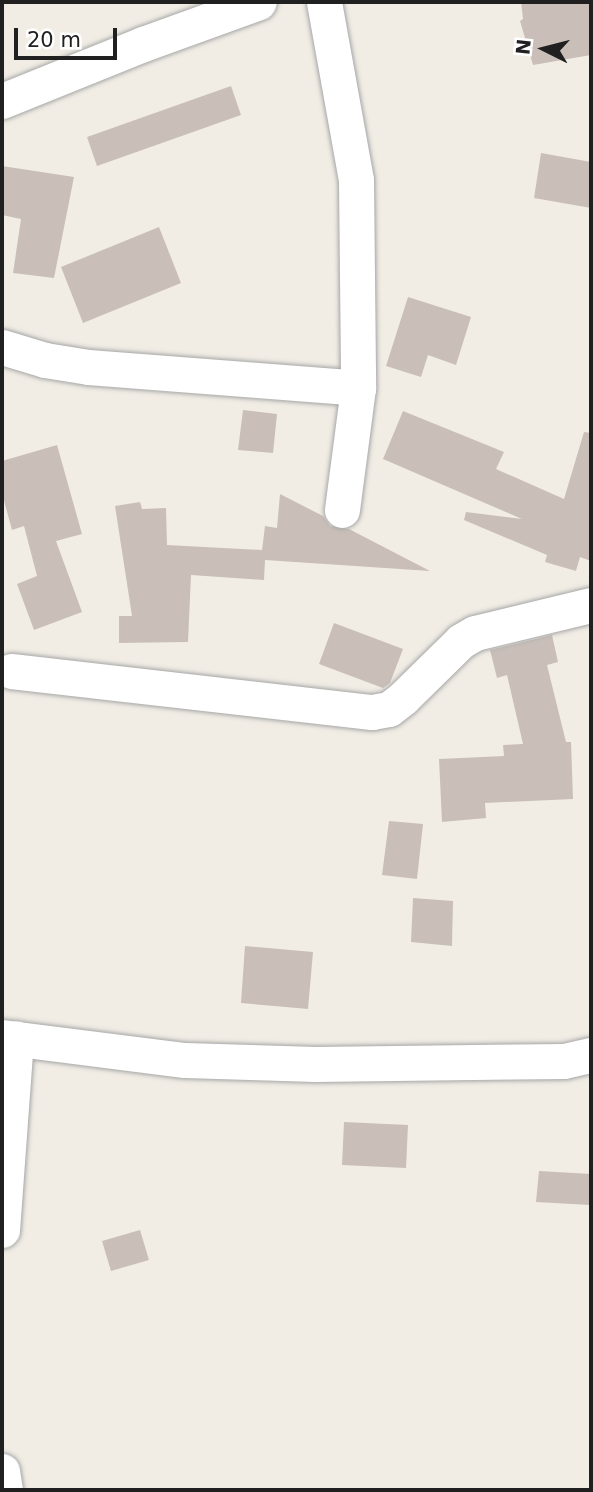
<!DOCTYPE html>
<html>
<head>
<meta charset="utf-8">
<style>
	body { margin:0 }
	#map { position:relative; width:593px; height:1492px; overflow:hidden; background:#f1ede5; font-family:"DejaVu Sans",sans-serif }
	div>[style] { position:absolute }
	.building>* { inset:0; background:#c9bfb8 }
	.roads { filter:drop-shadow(0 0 2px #a7a7a7) drop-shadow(0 0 2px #a7a7a7) }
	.street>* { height:35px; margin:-17.5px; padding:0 17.5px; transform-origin:17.5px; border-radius:17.5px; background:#fff }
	span { translate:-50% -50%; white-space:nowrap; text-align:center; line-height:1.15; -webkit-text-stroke:5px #fff; paint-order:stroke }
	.frame { position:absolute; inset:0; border:4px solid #202020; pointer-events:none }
	.north { position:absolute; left:509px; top:14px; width:70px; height:70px; -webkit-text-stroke:5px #fff; paint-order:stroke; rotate:276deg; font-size:19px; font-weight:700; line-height:28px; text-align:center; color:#202020 }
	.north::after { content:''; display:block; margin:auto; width:24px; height:32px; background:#202020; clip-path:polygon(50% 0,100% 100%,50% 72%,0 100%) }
	.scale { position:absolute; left:14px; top:28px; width:103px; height:32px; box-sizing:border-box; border:4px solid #202020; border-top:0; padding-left:9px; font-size:21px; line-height:24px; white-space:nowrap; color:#202020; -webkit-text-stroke:5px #fff; paint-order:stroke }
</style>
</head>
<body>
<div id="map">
	<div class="building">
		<div style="clip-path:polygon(521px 2px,591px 2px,591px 55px,533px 65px,520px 21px,523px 19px)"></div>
		<div style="clip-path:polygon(231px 86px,241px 115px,97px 166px,87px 137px)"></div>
		<div style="clip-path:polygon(541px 153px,591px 162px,591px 208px,534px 198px)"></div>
		<div style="clip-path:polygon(2px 166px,74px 177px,54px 278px,13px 273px,21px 219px,2px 215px)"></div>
		<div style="clip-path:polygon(159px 227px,181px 283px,83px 323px,61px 267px)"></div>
		<div style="clip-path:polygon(408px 297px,471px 317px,456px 365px,428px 355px,421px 377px,386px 366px)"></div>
		<div style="clip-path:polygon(243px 410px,277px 414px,273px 453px,238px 450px)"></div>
		<div style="clip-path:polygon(403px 411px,504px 452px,496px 469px,564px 499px,584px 432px,591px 433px,591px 561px,580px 557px,576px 571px,545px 562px,547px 555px,464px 520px,466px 512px,522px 519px,383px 459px)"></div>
		<div style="clip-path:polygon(57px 445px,82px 534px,56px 541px,82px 612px,34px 630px,17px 584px,37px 576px,24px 526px,12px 530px,2px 493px,2px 461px)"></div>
		<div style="clip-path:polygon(280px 494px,323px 516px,330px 526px,349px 529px,430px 571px,265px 560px,264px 580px,191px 575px,188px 642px,119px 643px,119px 616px,132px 616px,115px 506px,140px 502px,142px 509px,166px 508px,167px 545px,262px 550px,265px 526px,277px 528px)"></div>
		<div style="clip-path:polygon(334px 623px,403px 649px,390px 683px,383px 688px,319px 664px)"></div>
		<div style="clip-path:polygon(552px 635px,558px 662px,547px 665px,566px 742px,571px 742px,573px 799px,485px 803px,486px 818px,442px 822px,439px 759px,504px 756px,503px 745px,523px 744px,507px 675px,497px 678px,490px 650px)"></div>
		<div style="clip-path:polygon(389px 821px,423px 824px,417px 879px,382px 875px)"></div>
		<div style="clip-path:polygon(413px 898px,453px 901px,452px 946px,411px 942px)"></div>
		<div style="clip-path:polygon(245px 946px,313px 952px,308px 1009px,241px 1003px)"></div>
		<div style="clip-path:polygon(344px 1122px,408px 1125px,406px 1168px,342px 1165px)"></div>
		<div style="clip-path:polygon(539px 1171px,591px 1174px,590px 1205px,536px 1202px)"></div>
		<div style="clip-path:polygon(140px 1230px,149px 1260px,111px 1271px,102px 1241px)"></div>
	</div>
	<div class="roads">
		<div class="street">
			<div style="left:324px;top:2px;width:181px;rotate:79.8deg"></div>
			<div style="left:356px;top:180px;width:208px;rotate:89.4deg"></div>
			<div style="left:358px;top:388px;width:123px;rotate:97.5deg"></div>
			<div style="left:2px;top:101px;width:152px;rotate:-22deg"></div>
			<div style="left:143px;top:44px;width:123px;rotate:-19.9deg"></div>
			<div style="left:2px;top:347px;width:45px;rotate:16.8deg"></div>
			<div style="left:45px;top:360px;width:44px;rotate:9.2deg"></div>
			<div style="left:88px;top:367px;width:271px;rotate:4.4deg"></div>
			<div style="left:11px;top:671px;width:363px;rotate:6.5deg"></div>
			<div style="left:372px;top:712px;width:17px;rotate:-10deg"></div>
			<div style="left:389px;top:709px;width:18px;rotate:-38deg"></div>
			<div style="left:403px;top:698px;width:81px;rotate:-44.5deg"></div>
			<div style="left:461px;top:641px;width:16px;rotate:-30deg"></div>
			<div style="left:475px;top:633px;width:119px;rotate:-13.6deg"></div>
			<div style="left:2px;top:1037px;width:184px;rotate:7.2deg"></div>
			<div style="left:185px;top:1060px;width:130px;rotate:1.8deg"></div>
			<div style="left:315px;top:1064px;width:249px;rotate:-0.7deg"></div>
			<div style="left:564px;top:1061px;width:28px;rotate:-13deg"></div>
			<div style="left:2px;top:1230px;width:192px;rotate:-85.8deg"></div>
			<div style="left:2px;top:1471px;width:19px;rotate:81deg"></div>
		</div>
	</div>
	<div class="frame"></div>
	<div class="north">N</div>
	<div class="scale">20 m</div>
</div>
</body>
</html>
